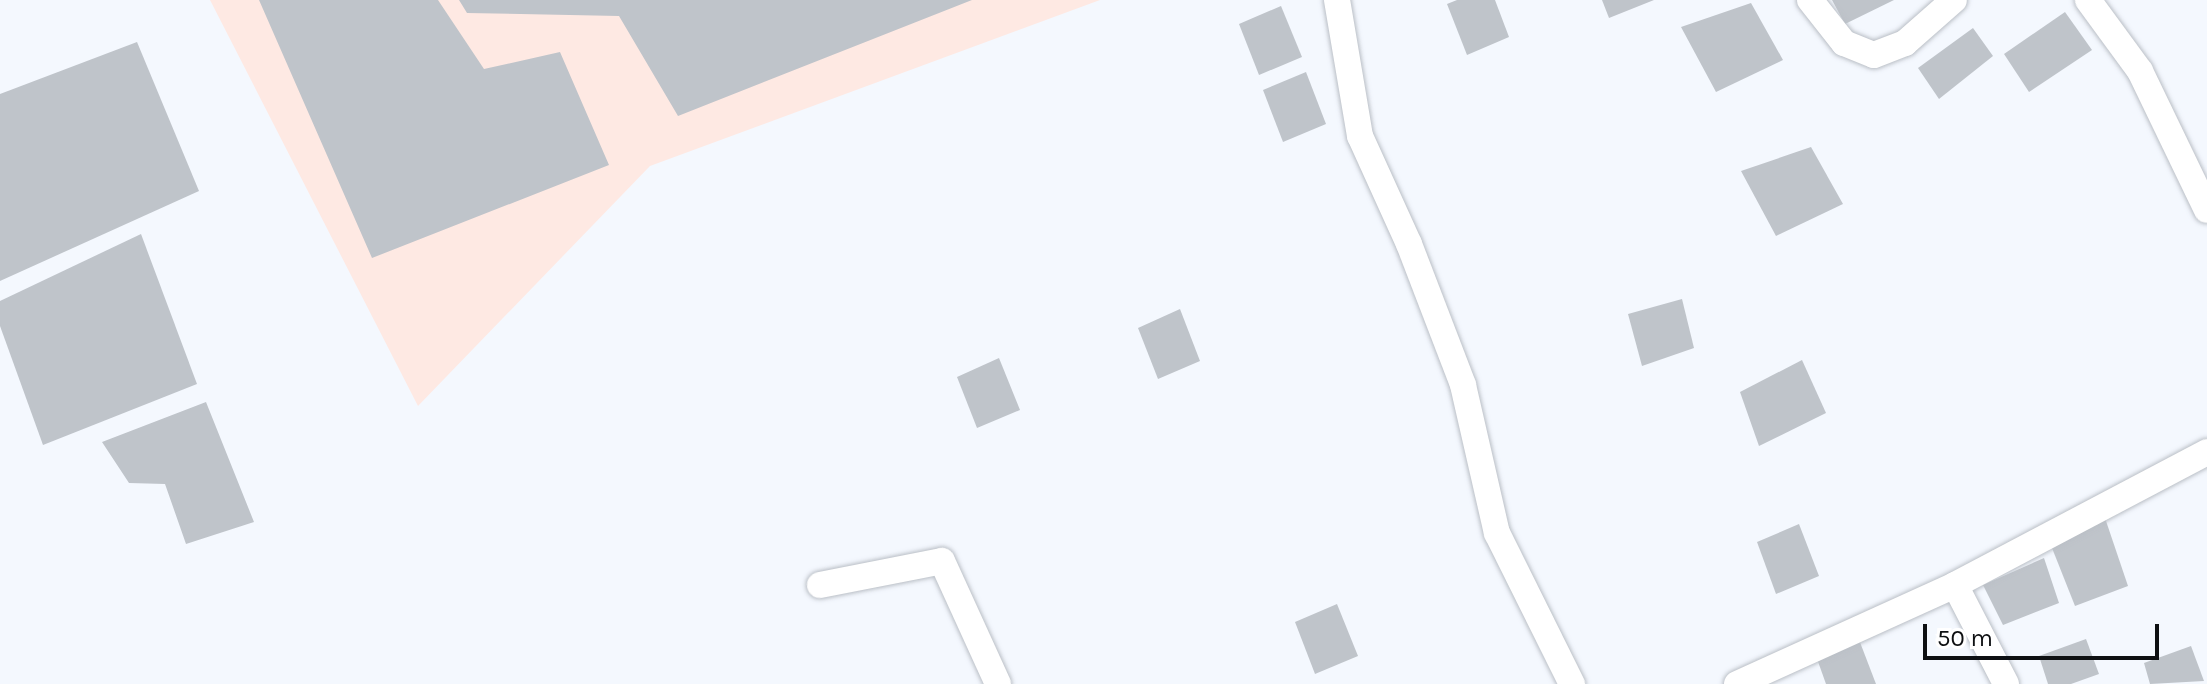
<!DOCTYPE html>
<html>
<head>
<meta charset="utf-8">
<style>
	body { margin:0 }
	#map { position:relative; width:2207px; height:684px; overflow:hidden; background:#f4f8fe; font-family:Karla,sans-serif }
	div>[style] { position:absolute }
	.industrial>* { inset:0; background:#fee9e3 }
	.building>* { inset:0; background:#bfc4ca }
	.roads { filter:drop-shadow(0 0 2px #babfc6) drop-shadow(0 0 2px #babfc6) }
	.street>* { height:26px; margin:-13px; padding:0 13px; transform-origin:13px; border-radius:13px; background:#fff }
	span { translate:-50% -50%; white-space:nowrap; text-align:center; line-height:1.15; -webkit-text-stroke:7px #fff; paint-order:stroke }
	.scale { position:absolute; left:1923px; top:624px; width:236px; height:36px; box-sizing:border-box; border:4px solid #0e1012; border-top:0; padding-left:10px; font-size:24px; line-height:28px; white-space:nowrap; color:#0e1012; -webkit-text-stroke:6px #fff; paint-order:stroke }
</style>
</head>
<body>
<div id="map">
	<div class="industrial">
		<div style="clip-path:polygon(210px 0,1100px 0,650px 166px,418px 406px)"></div>
	</div>
	<div class="building">
		<div style="clip-path:polygon(259px 0,438px 0,484px 69px,560px 52px,609px 165px,372px 258px)"></div>
		<div style="clip-path:polygon(459px 0,972px 0,678px 116px,619px 16px,467px 13px)"></div>
		<div style="clip-path:polygon(1457px 0,1495px 0,1509px 37px,1467px 55px,1447px 4px)"></div>
		<div style="clip-path:polygon(1602px 0,1654px 0,1609px 18px)"></div>
		<div style="clip-path:polygon(1832px 0,1894px 0,1845px 24px)"></div>
		<div style="clip-path:polygon(1751px 3px,1783px 60px,1716px 92px,1681px 27px)"></div>
		<div style="clip-path:polygon(1281px 6px,1302px 57px,1259px 75px,1239px 24px)"></div>
		<div style="clip-path:polygon(2065px 12px,2092px 50px,2029px 92px,2004px 54px)"></div>
		<div style="clip-path:polygon(1973px 28px,1993px 56px,1939px 99px,1918px 68px)"></div>
		<div style="clip-path:polygon(137px 42px,199px 191px,0 281px,0 94px)"></div>
		<div style="clip-path:polygon(1306px 72px,1326px 124px,1283px 142px,1263px 90px)"></div>
		<div style="clip-path:polygon(1811px 147px,1843px 204px,1776px 236px,1741px 171px)"></div>
		<div style="clip-path:polygon(141px 234px,197px 384px,43px 445px,0 326px,0 301px)"></div>
		<div style="clip-path:polygon(1682px 299px,1694px 348px,1642px 366px,1628px 314px)"></div>
		<div style="clip-path:polygon(1180px 309px,1200px 361px,1158px 379px,1138px 328px)"></div>
		<div style="clip-path:polygon(999px 358px,1020px 410px,977px 428px,957px 377px)"></div>
		<div style="clip-path:polygon(1802px 360px,1826px 413px,1759px 446px,1740px 392px)"></div>
		<div style="clip-path:polygon(206px 402px,254px 522px,186px 544px,165px 484px,129px 483px,102px 442px)"></div>
		<div style="clip-path:polygon(2105px 518px,2128px 586px,2075px 606px,2052px 548px)"></div>
		<div style="clip-path:polygon(1799px 524px,1819px 576px,1776px 594px,1757px 542px)"></div>
		<div style="clip-path:polygon(2044px 558px,2059px 603px,2003px 625px,1983px 585px)"></div>
		<div style="clip-path:polygon(1337px 604px,1358px 656px,1315px 674px,1295px 622px)"></div>
		<div style="clip-path:polygon(1858px 637px,1876px 684px,1826px 684px,1816px 656px)"></div>
		<div style="clip-path:polygon(2086px 639px,2099px 674px,2071px 684px,2048px 684px,2039px 656px)"></div>
		<div style="clip-path:polygon(2191px 646px,2204px 681px,2150px 684px,2144px 663px)"></div>
	</div>
	<div class="roads">
		<div class="street">
			<div style="left:1337px;top:0;width:138px;rotate:80.4deg"></div>
			<div style="left:1360px;top:136px;width:119px;rotate:65.6deg"></div>
			<div style="left:1409px;top:244px;width:151px;rotate:69deg"></div>
			<div style="left:1463px;top:385px;width:152px;rotate:77.1deg"></div>
			<div style="left:1497px;top:533px;width:169px;rotate:63.6deg"></div>
			<div style="left:1810px;top:0;width:55px;rotate:51.7deg"></div>
			<div style="left:1844px;top:43px;width:32px;rotate:22deg"></div>
			<div style="left:1874px;top:55px;width:33px;rotate:-21deg"></div>
			<div style="left:1905px;top:43px;width:65px;rotate:-41.3deg"></div>
			<div style="left:2088px;top:0;width:88px;rotate:53.8deg"></div>
			<div style="left:2140px;top:71px;width:154px;rotate:64.3deg"></div>
			<div style="left:820px;top:585px;width:124px;rotate:-11.1deg"></div>
			<div style="left:942px;top:561px;width:135px;rotate:65.5deg"></div>
			<div style="left:1955px;top:585px;width:111px;rotate:62.7deg"></div>
			<div style="left:1737px;top:684px;width:239px;rotate:-24.4deg"></div>
			<div style="left:1955px;top:585px;width:285px;rotate:-27.8deg"></div>
		</div>
	</div>
	<div class="scale">50 m</div>
</div>
</body>
</html>
